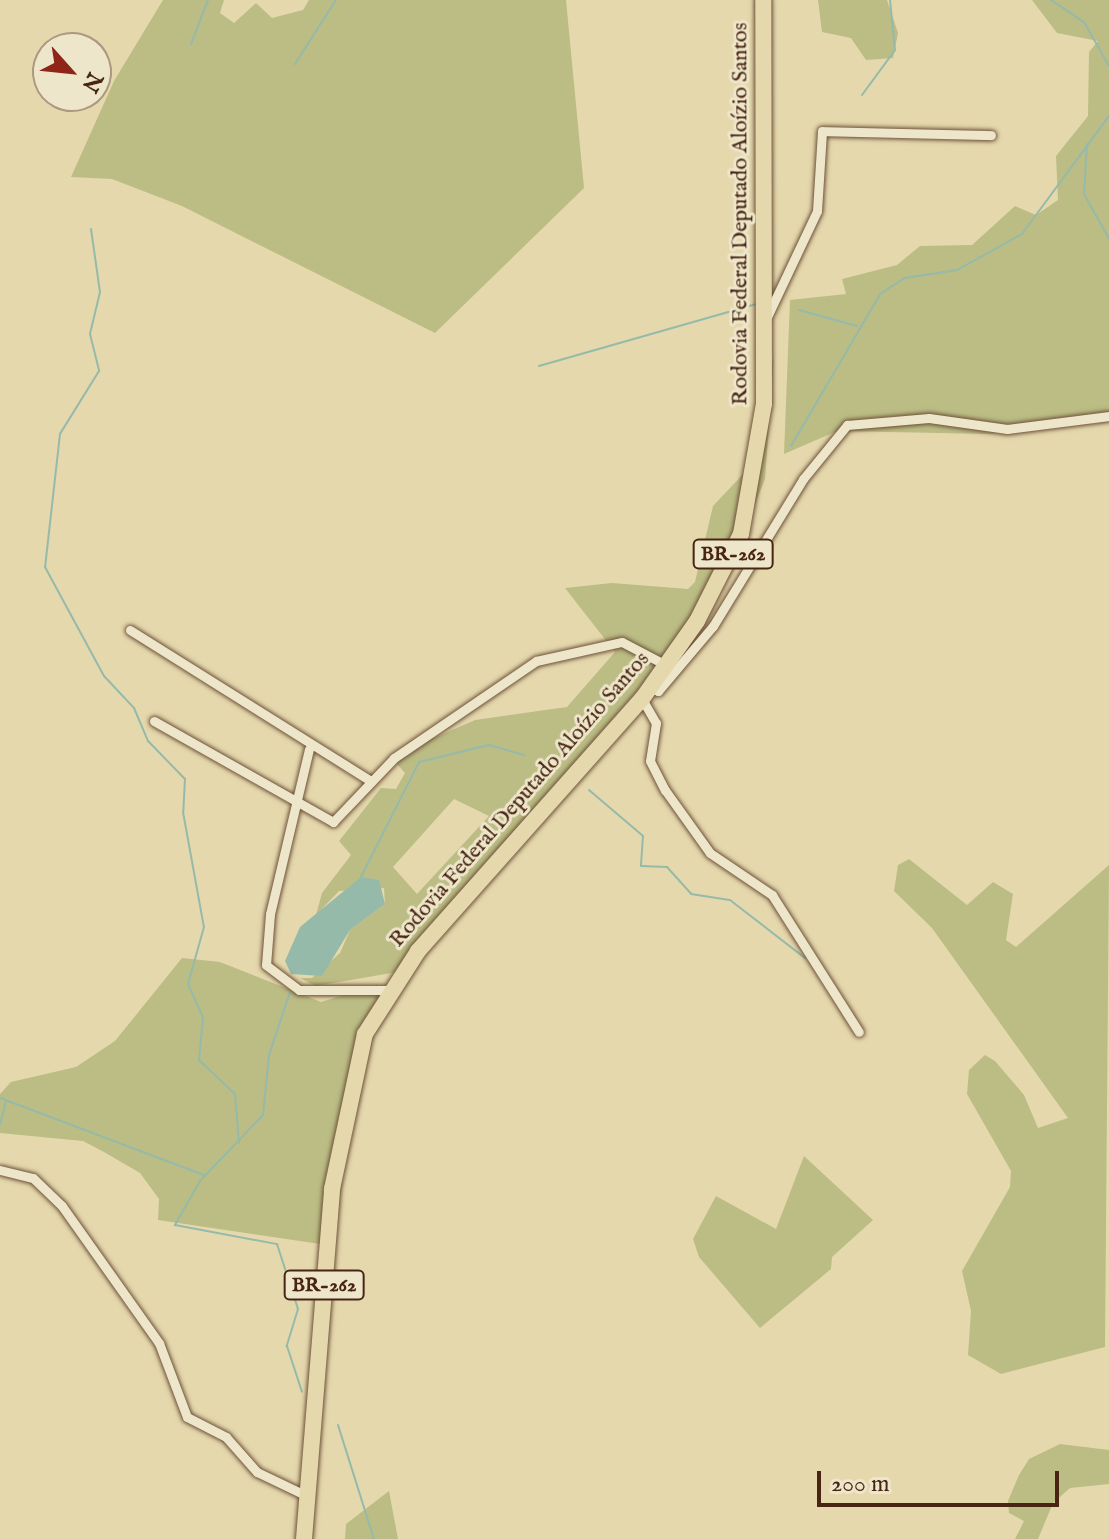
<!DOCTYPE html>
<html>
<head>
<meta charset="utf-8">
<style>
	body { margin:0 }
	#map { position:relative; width:1109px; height:1539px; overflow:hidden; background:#e5d8ad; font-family:"IM FELL English",serif }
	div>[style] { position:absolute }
	.green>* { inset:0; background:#bbbd85 }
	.water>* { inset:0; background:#96baa9 }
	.stream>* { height:2px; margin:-1px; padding:0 1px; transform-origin:1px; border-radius:1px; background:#96baa9 }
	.roads { filter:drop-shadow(0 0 2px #6e5239) drop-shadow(0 0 2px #6e5239) }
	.minor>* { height:9px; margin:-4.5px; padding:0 4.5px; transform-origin:4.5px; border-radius:4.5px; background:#eee6ca }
	.trunk>* { height:16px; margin:-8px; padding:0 8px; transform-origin:8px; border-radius:8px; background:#e5d8ad }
	span { translate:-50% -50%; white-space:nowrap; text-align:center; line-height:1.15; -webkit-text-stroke:6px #eee6ca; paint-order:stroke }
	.shield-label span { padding:2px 6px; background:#eee6ca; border:2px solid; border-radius:6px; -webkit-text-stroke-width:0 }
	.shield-label { font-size:20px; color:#472512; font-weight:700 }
	.street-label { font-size:22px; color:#472512 }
	.north { position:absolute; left:32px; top:32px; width:80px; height:80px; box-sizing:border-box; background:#eee6ca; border:2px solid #ab9980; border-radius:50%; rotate:117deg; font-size:22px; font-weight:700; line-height:32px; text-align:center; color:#472512 }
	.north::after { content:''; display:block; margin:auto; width:28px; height:36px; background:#8f2418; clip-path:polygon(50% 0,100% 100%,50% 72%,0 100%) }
	.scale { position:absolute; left:817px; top:1471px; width:242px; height:36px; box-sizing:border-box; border:4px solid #472512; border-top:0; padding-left:10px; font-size:24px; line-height:28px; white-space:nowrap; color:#472512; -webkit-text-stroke:6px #eee6ca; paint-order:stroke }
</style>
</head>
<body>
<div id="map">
	<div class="green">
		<div style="clip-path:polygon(163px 0,224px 0,220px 13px,234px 23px,256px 3px,272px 18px,303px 10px,309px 0,566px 0,584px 188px,435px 333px,182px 206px,112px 179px,71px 177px,114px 81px)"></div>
		<div style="clip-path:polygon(818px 0,887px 0,898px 33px,893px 58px,866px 60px,851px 38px,822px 32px)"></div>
		<div style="clip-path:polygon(1032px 0,1109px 0,1109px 420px,989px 434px,837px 431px,784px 454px,790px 300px,846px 294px,842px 279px,897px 265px,920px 246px,972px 245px,1015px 206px,1036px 215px,1058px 200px,1056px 156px,1088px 116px,1089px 52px,1098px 41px,1057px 33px)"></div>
		<div style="clip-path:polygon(evenodd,774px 356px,765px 479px,727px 576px,692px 627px,397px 972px,316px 986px,300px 978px,312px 978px,340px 953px,350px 930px,385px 904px,384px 888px,339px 891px,316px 915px,322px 893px,351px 855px,339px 841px,381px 788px,396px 789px,405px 773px,391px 757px,475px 720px,567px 707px,615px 652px,565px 588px,612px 583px,688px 589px,695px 582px,713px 506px,746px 471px,774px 356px,454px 799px,489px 816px,417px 894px,393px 867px,454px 799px)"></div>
		<div style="clip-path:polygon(909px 859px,967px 905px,993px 882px,1013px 894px,1006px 940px,1016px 947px,1109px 865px,1105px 1347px,1001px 1374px,968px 1355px,971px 1311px,962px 1271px,1010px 1187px,1011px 1171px,967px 1094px,969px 1070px,985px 1055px,995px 1061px,1024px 1095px,1038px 1128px,1068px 1118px,932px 928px,894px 891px,898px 865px)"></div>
		<div style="clip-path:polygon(182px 958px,220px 962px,321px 1002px,377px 985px,381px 1003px,346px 1153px,334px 1246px,158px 1220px,159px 1199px,140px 1173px,104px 1152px,83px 1141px,0 1133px,0 1094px,11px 1082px,76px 1067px,115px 1041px)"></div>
		<div style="clip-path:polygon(804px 1156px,873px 1220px,832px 1257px,831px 1269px,760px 1328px,699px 1257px,693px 1239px,716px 1196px,776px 1229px)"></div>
		<div style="clip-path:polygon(1060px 1444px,1109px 1450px,1109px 1484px,1070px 1488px,1053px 1503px,1038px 1539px,1015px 1539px,1024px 1521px,1009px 1513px,1008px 1501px,1019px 1475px,1029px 1459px)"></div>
		<div style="clip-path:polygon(389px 1491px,398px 1539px,345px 1539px,346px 1524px)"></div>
	</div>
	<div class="water">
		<div style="clip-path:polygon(361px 877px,379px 880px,385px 904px,350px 930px,322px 976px,291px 974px,285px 961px,300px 927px)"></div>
	</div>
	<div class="stream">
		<div style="left:1051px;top:0;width:40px;rotate:34deg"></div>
		<div style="left:1084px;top:22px;width:51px;rotate:60.4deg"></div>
		<div style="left:191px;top:44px;width:47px;rotate:-68.9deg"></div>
		<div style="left:295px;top:64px;width:76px;rotate:-57.4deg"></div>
		<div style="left:862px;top:95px;width:56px;rotate:-53.7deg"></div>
		<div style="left:895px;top:50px;width:50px;rotate:-95.7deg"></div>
		<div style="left:1087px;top:144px;width:50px;rotate:93.4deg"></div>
		<div style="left:1084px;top:194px;width:51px;rotate:60.9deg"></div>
		<div style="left:91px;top:229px;width:64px;rotate:81.9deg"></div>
		<div style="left:100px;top:292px;width:43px;rotate:103.4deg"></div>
		<div style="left:90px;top:334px;width:38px;rotate:76deg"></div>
		<div style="left:99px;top:371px;width:74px;rotate:121.8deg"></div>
		<div style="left:60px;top:434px;width:134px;rotate:96.4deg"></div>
		<div style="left:45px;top:567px;width:124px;rotate:61.6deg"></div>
		<div style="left:104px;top:676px;width:44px;rotate:46.8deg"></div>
		<div style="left:134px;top:708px;width:36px;rotate:67deg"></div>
		<div style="left:148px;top:741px;width:53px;rotate:45.8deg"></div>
		<div style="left:185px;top:779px;width:33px;rotate:93deg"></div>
		<div style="left:183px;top:812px;width:117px;rotate:79.7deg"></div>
		<div style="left:204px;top:927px;width:59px;rotate:105.7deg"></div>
		<div style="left:188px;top:984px;width:36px;rotate:66deg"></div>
		<div style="left:203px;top:1017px;width:43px;rotate:95.3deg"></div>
		<div style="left:199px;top:1060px;width:50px;rotate:43.4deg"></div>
		<div style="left:235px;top:1094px;width:49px;rotate:85.3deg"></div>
		<div style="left:799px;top:310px;width:60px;rotate:15.4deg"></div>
		<div style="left:539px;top:366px;width:226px;rotate:-15.9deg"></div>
		<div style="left:791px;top:446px;width:176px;rotate:-59.6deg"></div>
		<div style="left:880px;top:294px;width:30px;rotate:-33deg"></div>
		<div style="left:905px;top:278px;width:53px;rotate:-8.7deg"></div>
		<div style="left:957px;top:270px;width:74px;rotate:-29deg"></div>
		<div style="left:1022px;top:234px;width:147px;rotate:-53.6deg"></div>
		<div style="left:589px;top:790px;width:71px;rotate:40.4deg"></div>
		<div style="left:643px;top:836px;width:30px;rotate:94deg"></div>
		<div style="left:641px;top:866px;width:26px;rotate:2deg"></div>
		<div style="left:667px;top:867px;width:36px;rotate:48deg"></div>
		<div style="left:691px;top:894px;width:39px;rotate:9deg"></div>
		<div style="left:730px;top:900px;width:95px;rotate:37.7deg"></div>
		<div style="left:361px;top:877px;width:129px;rotate:-63.2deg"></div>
		<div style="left:419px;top:762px;width:72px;rotate:-13.7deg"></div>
		<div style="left:489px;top:745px;width:37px;rotate:16deg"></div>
		<div style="left:290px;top:992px;width:66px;rotate:108.4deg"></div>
		<div style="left:269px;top:1055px;width:60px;rotate:95.7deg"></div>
		<div style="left:263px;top:1115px;width:91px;rotate:133.7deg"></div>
		<div style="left:200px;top:1181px;width:51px;rotate:119.6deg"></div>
		<div style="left:175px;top:1225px;width:104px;rotate:10.6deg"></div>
		<div style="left:277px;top:1244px;width:68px;rotate:72.1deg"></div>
		<div style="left:298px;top:1309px;width:39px;rotate:107deg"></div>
		<div style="left:287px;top:1346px;width:48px;rotate:71.9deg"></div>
		<div style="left:0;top:1098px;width:218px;rotate:20.7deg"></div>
		<div style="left:0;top:1124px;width:23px;rotate:-75deg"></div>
		<div style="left:338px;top:1425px;width:120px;rotate:72.5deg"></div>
	</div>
	<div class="roads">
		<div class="minor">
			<div style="left:766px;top:319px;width:119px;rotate:-64.7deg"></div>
			<div style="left:817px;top:211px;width:80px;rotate:-86.4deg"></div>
			<div style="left:822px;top:131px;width:169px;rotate:1.4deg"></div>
			<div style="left:130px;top:630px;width:284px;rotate:32.1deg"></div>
			<div style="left:650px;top:687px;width:9px;rotate:27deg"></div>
			<div style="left:658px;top:691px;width:85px;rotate:-49.8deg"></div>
			<div style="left:713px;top:626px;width:172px;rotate:-58.5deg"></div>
			<div style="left:803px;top:479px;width:70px;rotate:-50.8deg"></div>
			<div style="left:847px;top:425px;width:82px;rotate:-4.9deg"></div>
			<div style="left:929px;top:418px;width:79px;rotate:8deg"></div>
			<div style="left:1007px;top:429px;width:103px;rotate:-7.3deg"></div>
			<div style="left:642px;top:699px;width:28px;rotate:60deg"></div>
			<div style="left:656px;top:723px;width:38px;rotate:99deg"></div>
			<div style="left:650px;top:761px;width:33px;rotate:63deg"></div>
			<div style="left:665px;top:790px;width:77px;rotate:54.5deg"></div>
			<div style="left:710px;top:853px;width:75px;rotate:34.1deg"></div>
			<div style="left:772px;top:895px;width:162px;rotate:57.6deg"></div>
			<div style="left:154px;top:721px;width:206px;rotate:29.4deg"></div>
			<div style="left:333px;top:822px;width:88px;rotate:-46.4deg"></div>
			<div style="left:394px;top:758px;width:172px;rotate:-34.3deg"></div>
			<div style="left:536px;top:661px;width:88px;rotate:-12.5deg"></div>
			<div style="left:622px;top:642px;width:50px;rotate:27.6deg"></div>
			<div style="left:309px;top:749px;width:170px;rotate:103.3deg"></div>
			<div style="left:270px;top:914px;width:51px;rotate:94.5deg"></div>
			<div style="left:266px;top:965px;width:41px;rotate:37.1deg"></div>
			<div style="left:299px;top:990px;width:90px"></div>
			<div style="left:0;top:1170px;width:34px;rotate:14deg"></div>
			<div style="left:33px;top:1178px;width:40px;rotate:44deg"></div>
			<div style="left:62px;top:1206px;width:168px;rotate:54.7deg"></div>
			<div style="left:159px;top:1343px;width:79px;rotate:69.3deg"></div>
			<div style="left:187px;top:1417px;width:44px;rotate:27.1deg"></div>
			<div style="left:226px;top:1437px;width:47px;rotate:48.5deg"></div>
			<div style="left:257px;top:1472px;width:55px;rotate:25.6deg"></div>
		</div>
		<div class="trunk">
			<div style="left:304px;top:1539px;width:351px;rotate:-85.4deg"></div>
			<div style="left:332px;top:1189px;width:158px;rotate:-78deg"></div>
			<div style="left:365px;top:1034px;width:98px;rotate:-57.4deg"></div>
			<div style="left:418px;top:951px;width:337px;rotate:-48.4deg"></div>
			<div style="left:642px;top:699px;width:95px;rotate:-54.8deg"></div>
			<div style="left:697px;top:621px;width:97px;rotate:-63.2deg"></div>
			<div style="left:741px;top:534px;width:132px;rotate:-80deg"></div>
			<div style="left:764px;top:404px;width:404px;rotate:-90.1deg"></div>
		</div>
	</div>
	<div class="shield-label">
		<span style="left:733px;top:554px">BR-262</span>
		<span style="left:324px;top:1285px">BR-262</span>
	</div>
	<div class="street-label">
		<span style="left:741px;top:214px;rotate:-90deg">Rodovia Federal Deputado Aloízio Santos</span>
		<span style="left:520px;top:800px;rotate:-49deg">Rodovia Federal Deputado Aloízio Santos</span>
	</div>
	<div class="north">N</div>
	<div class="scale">200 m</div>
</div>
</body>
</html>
